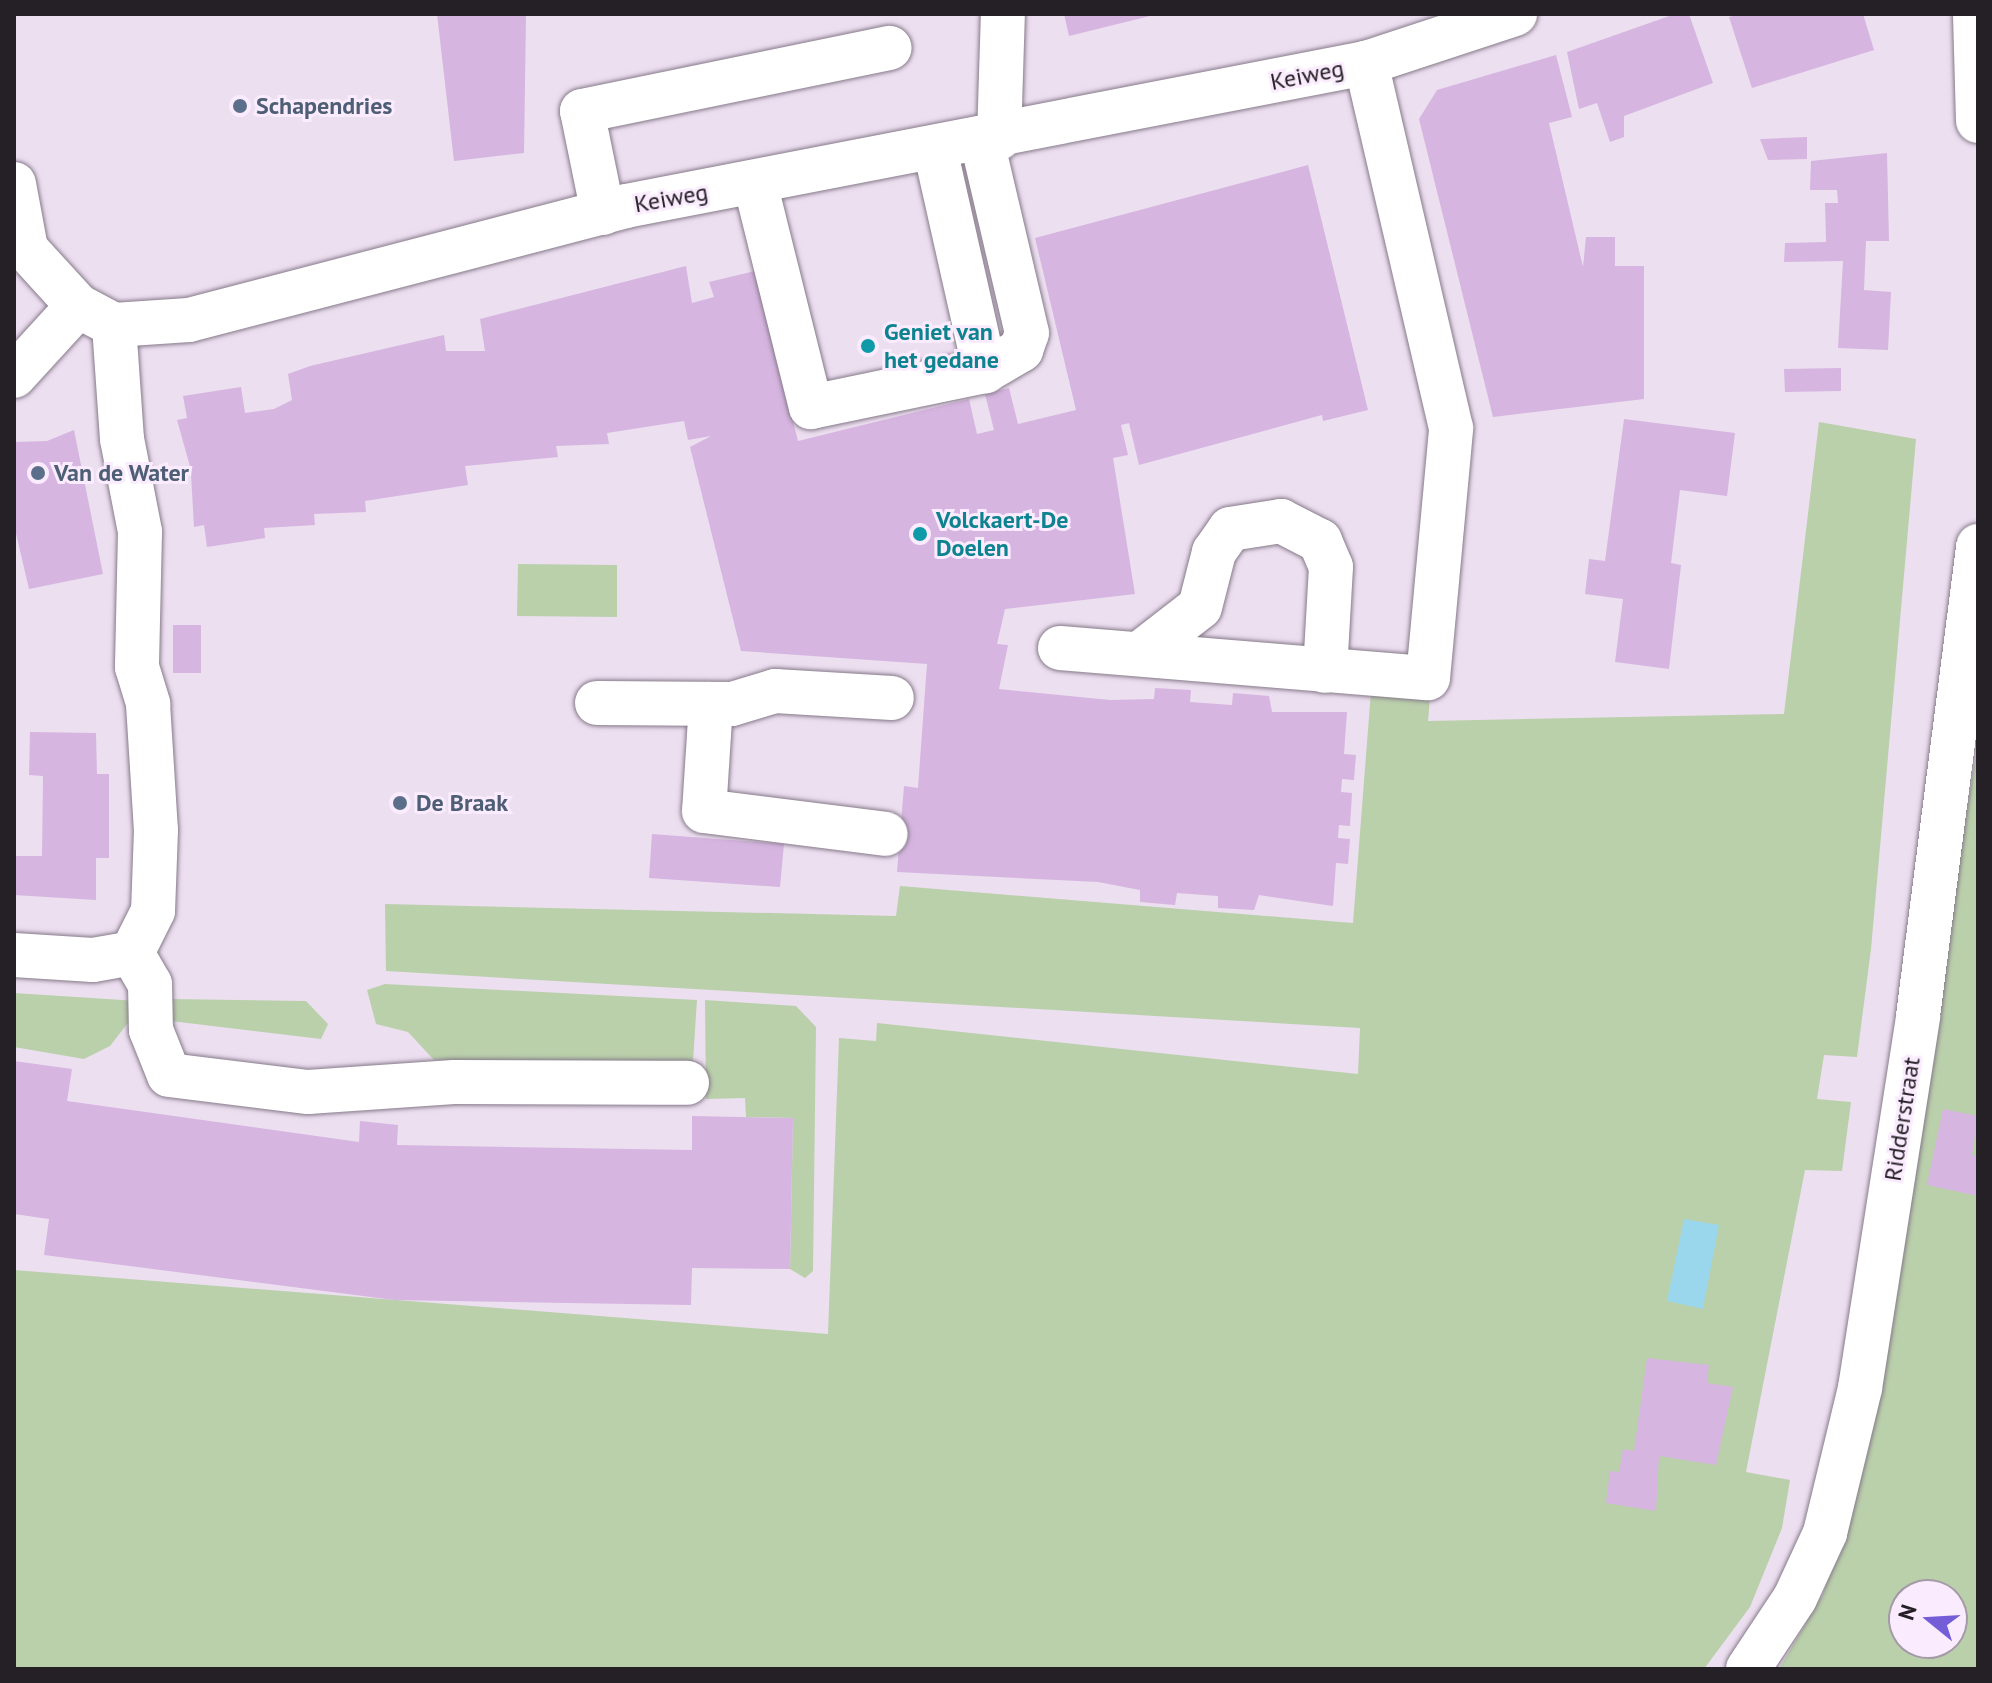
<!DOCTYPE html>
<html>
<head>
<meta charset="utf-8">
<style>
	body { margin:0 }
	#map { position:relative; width:1992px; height:1683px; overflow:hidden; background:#ecdff0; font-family:"PT Sans",sans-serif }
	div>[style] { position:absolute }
	.green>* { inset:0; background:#bad0ab }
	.water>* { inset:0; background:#9ad7ed }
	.building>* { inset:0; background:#d6b5e0 }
	.roads { filter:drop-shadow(0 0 2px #867a8a) drop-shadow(0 0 2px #867a8a) }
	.minor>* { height:44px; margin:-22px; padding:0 22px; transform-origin:22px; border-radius:22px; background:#fff }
	.dots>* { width:22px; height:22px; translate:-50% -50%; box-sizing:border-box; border:4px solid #faecfe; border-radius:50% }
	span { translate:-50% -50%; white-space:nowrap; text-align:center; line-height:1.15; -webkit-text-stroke:6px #faecfe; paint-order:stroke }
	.street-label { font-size:24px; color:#252026 }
	.service-label { font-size:24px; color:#4e5e75; font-weight:700 }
	.left { translate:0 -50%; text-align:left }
	.culture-label { font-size:24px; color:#0d838f; font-weight:700 }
	.frame { position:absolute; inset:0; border:16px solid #252026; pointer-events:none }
	.north { position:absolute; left:1888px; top:1579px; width:80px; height:80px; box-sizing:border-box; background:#faecfe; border:2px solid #a59aa8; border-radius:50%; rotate:288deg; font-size:22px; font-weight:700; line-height:32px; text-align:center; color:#252026 }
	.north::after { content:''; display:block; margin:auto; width:28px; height:36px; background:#735ed8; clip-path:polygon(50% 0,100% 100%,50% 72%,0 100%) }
</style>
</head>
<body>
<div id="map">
	<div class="green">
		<div style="clip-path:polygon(1819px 422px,1916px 439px,1871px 949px,1857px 1057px,1824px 1055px,1817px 1099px,1851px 1102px,1842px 1171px,1805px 1170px,1746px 1472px,1790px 1480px,1782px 1528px,1750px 1607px,1704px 1669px,14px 1669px,14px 1270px,828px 1334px,839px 1038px,876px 1041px,877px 1023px,1358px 1074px,1360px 1028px,386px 971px,385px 904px,896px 916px,900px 886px,1353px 923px,1371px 691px,1430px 698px,1428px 721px,1784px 714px)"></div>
		<div style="clip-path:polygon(518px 564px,617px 565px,617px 617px,517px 616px)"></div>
		<div style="clip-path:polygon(evenodd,1978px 743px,1978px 1669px,1779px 1669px,1823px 1594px,1855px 1485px,1978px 743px,1904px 1595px,1952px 1595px,1952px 1643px,1904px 1643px,1904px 1595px)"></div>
		<div style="clip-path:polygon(385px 984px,697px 1000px,693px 1061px,434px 1060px,408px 1032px,376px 1024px,367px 990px)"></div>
		<div style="clip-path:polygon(14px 993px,138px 1001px,138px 1010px,110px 1046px,84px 1059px,14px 1047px)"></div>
		<div style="clip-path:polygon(171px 999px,306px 1001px,328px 1024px,321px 1039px,171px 1021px)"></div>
		<div style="clip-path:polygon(705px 1000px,796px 1006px,816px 1027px,813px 1271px,805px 1278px,790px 1269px,793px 1118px,746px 1117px,745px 1098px,706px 1099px)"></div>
	</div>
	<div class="water">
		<div style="clip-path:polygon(1684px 1219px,1719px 1225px,1703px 1309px,1667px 1301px)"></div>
	</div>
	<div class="building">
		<div style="clip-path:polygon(437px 14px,526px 14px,524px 153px,454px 161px)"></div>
		<div style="clip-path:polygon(1064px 14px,1154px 14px,1154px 15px,1069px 36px)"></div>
		<div style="clip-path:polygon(1675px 14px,1689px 14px,1713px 83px,1624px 116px,1624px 137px,1610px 142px,1597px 103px,1579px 109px,1567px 52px)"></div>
		<div style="clip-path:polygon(1741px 14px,1863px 14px,1874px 50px,1752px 88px,1729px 17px)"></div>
		<div style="clip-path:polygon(1556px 55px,1572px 117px,1549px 123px,1583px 267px,1586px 237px,1615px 237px,1615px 266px,1644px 266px,1644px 399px,1493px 417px,1419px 119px,1437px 90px)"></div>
		<div style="clip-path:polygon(1807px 137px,1807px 159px,1768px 160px,1760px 139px)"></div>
		<div style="clip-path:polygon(1887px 153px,1889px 241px,1866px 241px,1864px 290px,1891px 292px,1888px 350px,1838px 348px,1843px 261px,1784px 262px,1785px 243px,1826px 242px,1825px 203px,1838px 203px,1837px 190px,1810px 190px,1811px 161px)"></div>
		<div style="clip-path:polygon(1308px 165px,1368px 410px,1323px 421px,1322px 415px,1139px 465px,1129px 423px,1121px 425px,1128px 455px,1113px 458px,1135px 594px,1005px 609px,997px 644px,1008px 645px,999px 689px,1110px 700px,1154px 699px,1155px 688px,1191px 690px,1190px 702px,1232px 705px,1233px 693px,1269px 696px,1272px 712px,1347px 712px,1344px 754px,1356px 755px,1354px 780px,1342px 779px,1341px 792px,1352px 793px,1350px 826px,1339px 825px,1338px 838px,1350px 839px,1348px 864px,1336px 863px,1333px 906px,1259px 895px,1254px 910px,1218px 908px,1218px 896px,1177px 893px,1175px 905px,1140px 902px,1140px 890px,1098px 882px,897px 872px,904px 786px,918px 788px,927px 664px,741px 651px,690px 447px,711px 436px,688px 440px,684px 421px,607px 433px,609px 444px,556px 446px,558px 457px,465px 466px,468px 485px,365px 501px,366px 512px,314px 514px,315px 525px,264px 528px,265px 538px,207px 547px,204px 525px,194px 527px,191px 474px,180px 472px,191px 470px,177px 420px,187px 418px,183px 396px,241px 387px,245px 413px,274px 409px,292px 400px,288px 374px,310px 366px,444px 335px,446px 351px,485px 351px,480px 319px,686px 266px,692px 303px,714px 297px,709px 282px,755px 271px,798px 441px,969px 399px,977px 434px,994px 430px,985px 394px,1009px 388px,1018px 424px,1076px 410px,1035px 238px)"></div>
		<div style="clip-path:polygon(1841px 368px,1841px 391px,1785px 392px,1784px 369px)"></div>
		<div style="clip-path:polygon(1624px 419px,1735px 433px,1727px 496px,1680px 490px,1671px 563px,1681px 565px,1669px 669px,1615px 662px,1623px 599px,1585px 594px,1589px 559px,1605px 561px)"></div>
		<div style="clip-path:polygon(74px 430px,103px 574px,29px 589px,14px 525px,14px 442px,47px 441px)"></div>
		<div style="clip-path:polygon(173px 625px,201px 625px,201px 673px,173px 673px)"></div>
		<div style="clip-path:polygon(30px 732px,96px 733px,97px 774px,109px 774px,109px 858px,96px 858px,96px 900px,14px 895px,14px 856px,42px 856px,43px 776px,29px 775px)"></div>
		<div style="clip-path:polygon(652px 834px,784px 844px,780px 887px,649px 878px)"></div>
		<div style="clip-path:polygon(14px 1061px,72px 1069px,67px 1101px,359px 1142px,360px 1121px,398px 1125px,397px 1145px,692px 1150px,692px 1116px,793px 1118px,790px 1269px,692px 1268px,691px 1305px,394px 1300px,44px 1255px,49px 1219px,14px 1214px)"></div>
		<div style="clip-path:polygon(1943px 1109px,1978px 1116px,1972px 1155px,1978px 1156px,1978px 1196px,1927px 1185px)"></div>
		<div style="clip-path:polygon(1647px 1358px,1709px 1365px,1707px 1383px,1733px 1387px,1716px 1465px,1659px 1456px,1656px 1511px,1606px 1503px,1610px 1471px,1619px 1472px,1623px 1449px,1634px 1451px)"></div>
	</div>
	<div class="roads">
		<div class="minor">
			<div style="left:1975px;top:14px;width:107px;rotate:88.4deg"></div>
			<div style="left:999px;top:138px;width:124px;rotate:-88.2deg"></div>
			<div style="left:935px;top:149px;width:228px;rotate:77.3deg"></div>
			<div style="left:755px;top:183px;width:231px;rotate:76deg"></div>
			<div style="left:811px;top:407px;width:178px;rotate:-11.7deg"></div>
			<div style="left:985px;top:371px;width:42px;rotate:-30.3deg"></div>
			<div style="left:1021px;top:350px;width:18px;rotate:-71deg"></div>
			<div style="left:1027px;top:333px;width:197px;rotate:-103.2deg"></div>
			<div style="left:14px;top:184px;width:66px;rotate:79.5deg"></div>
			<div style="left:26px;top:249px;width:77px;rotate:47.6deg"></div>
			<div style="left:78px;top:306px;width:41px;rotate:27.8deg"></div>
			<div style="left:114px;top:325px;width:75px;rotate:-3.8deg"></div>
			<div style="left:189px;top:320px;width:452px;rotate:-14.6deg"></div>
			<div style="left:626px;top:206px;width:754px;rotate:-10.94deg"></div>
			<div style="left:1366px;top:63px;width:157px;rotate:-18.2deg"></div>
			<div style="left:603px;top:213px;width:104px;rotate:-101.6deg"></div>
			<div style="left:582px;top:111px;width:314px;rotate:-11.6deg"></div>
			<div style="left:114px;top:325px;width:114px;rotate:86deg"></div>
			<div style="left:122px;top:439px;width:95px;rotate:79deg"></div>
			<div style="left:140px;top:532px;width:135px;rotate:91.3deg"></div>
			<div style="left:137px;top:667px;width:39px;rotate:73deg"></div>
			<div style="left:148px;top:704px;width:126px;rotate:86.4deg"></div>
			<div style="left:156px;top:830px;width:81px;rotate:92.1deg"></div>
			<div style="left:153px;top:911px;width:47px;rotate:116.6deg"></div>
			<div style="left:14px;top:376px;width:95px;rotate:-47.6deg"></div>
			<div style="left:1060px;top:648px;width:369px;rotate:4.7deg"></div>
			<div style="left:1428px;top:678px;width:251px;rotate:-84.7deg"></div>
			<div style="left:1451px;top:428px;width:375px;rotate:-103.1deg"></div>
			<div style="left:1142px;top:652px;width:73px;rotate:-37.8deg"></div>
			<div style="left:1200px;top:607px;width:57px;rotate:-75.7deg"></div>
			<div style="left:1214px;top:552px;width:28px;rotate:-55deg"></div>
			<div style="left:1230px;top:529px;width:52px;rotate:-8.9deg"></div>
			<div style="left:1281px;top:521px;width:44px;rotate:27.1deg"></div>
			<div style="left:1320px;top:541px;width:28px;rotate:67deg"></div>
			<div style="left:1331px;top:567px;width:104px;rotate:93.3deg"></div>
			<div style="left:597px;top:703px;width:135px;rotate:0.4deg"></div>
			<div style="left:732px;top:704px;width:45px;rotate:-16.8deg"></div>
			<div style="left:775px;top:691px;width:117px;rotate:3.4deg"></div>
			<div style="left:711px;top:704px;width:107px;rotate:93.7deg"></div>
			<div style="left:704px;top:811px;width:183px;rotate:7.2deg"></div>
			<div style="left:132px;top:953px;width:36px;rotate:60deg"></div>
			<div style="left:150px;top:984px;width:46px;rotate:88.8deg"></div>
			<div style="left:151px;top:1030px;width:48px;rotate:68.2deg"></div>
			<div style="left:169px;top:1075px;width:140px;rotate:7deg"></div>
			<div style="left:308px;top:1092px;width:146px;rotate:-3.9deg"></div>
			<div style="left:454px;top:1082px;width:233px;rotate:0.2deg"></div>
			<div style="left:14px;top:955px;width:79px;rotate:3.6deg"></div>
			<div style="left:93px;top:960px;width:40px;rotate:-10deg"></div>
			<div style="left:1748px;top:1669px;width:85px;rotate:-56.5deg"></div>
			<div style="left:1795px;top:1598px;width:72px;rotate:-65.2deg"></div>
			<div style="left:1825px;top:1533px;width:149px;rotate:-76.4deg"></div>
			<div style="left:1860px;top:1388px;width:376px;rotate:-81.1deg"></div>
			<div style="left:1918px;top:1016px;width:474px;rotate:-82.7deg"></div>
		</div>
	</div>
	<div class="dots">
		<div style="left:240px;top:106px;background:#5c6f8a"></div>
		<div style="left:868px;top:346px;background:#0f9aa8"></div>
		<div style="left:38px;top:473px;background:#5c6f8a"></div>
		<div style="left:920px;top:534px;background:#0f9aa8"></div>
		<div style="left:400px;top:803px;background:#5c6f8a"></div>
	</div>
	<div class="street-label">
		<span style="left:1307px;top:75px;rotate:-11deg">Keiweg</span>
		<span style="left:671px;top:198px;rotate:-10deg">Keiweg</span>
		<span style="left:1902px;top:1119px;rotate:-81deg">Ridderstraat</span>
	</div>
	<div class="service-label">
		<span class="left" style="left:256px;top:106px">Schapendries</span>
		<span class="left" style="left:54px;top:473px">Van de Water</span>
		<span class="left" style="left:416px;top:803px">De Braak</span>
	</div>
	<div class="culture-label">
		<span class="left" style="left:884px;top:346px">Geniet van<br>het gedane</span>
		<span class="left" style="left:936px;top:534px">Volckaert-De<br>Doelen</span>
	</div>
	<div class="frame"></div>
	<div class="north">N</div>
</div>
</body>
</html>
